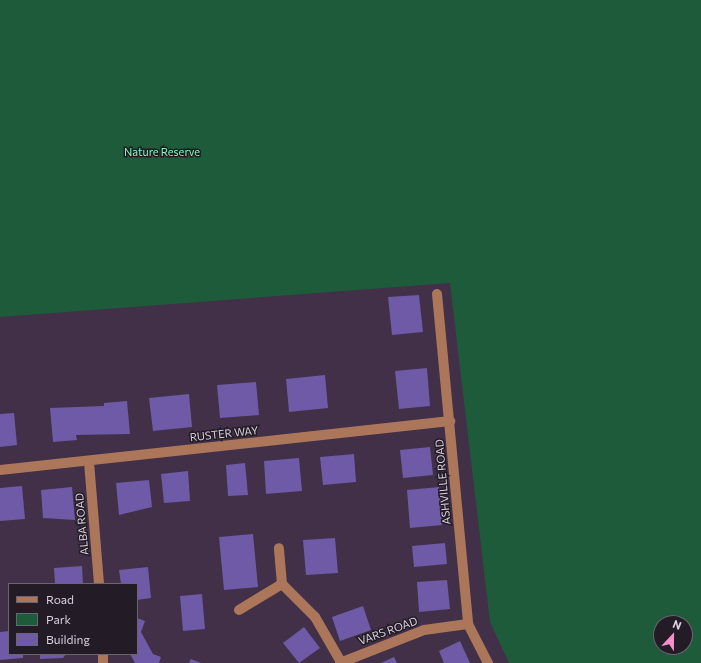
<!DOCTYPE html>
<html>
<head>
<meta charset="utf-8">
<style>
	body { margin:0 }
	#map { position:relative; width:701px; height:663px; overflow:hidden; background:#413047; font-family:Commissioner,sans-serif }
	div>[style] { position:absolute }
	.green>* { inset:0; background:#1e5b3a }
	.building>* { inset:0; background:#6e5aa6 }
	.minor>* { height:10px; margin:-5px; padding:0 5px; transform-origin:5px; border-radius:5px; background:#ac765a }
	span { translate:-50% -50%; white-space:nowrap; text-align:center; line-height:1.15; -webkit-text-stroke:3px #231c26; paint-order:stroke }
	.park-label { font-size:11px; color:#80f8b3 }
	.street-label { font-size:11px; color:#d9cfdd }
	.legend { position:absolute; left:8px; top:583px; width:130px; height:72px; box-sizing:border-box; background:#231c26; border:1px solid #6c646f; margin:0; padding:5px 7px; list-style:none; font-size:12px; color:#d9cfdd }
	.legend li { display:flex; align-items:center; gap:8px; height:20px }
	.legend b { width:20px; border:1px solid #6c646f }
	.north { position:absolute; left:653px; top:615px; width:40px; height:40px; box-sizing:border-box; background:#231c26; border:1px solid #6c646f; border-radius:50%; rotate:22deg; font-size:11px; font-weight:700; line-height:16px; text-align:center; color:#d9cfdd }
	.north::after { content:''; display:block; margin:auto; width:14px; height:18px; background:#f98fc8; clip-path:polygon(50% 0,100% 100%,50% 72%,0 100%) }
</style>
</head>
<body>
<div id="map">
	<div class="green">
		<div style="clip-path:polygon(evenodd,0 0,701px 0,701px 663px,509px 663px,490px 622px,450px 283px,0 317px,0 0,661px 623px,685px 623px,685px 647px,661px 647px,661px 623px)"></div>
	</div>
	<div class="building">
		<div style="clip-path:polygon(419px 295px,423px 332px,392px 335px,388px 297px)"></div>
		<div style="clip-path:polygon(427px 368px,430px 406px,399px 409px,395px 371px)"></div>
		<div style="clip-path:polygon(325px 375px,328px 408px,289px 412px,286px 379px)"></div>
		<div style="clip-path:polygon(256px 382px,259px 415px,220px 418px,217px 385px)"></div>
		<div style="clip-path:polygon(189px 394px,192px 427px,153px 431px,149px 398px)"></div>
		<div style="clip-path:polygon(127px 401px,130px 434px,76px 435px,77px 440px,53px 442px,50px 408px,104px 406px,104px 403px)"></div>
		<div style="clip-path:polygon(14px 413px,17px 445px,0 447px,0 414px)"></div>
		<div style="clip-path:polygon(430px 447px,433px 475px,403px 478px,400px 450px)"></div>
		<div style="clip-path:polygon(354px 454px,356px 482px,323px 485px,320px 457px)"></div>
		<div style="clip-path:polygon(299px 458px,302px 491px,266px 494px,264px 461px)"></div>
		<div style="clip-path:polygon(245px 463px,248px 495px,228px 496px,226px 465px)"></div>
		<div style="clip-path:polygon(188px 471px,190px 501px,164px 503px,161px 474px)"></div>
		<div style="clip-path:polygon(149px 480px,152px 507px,119px 515px,116px 483px)"></div>
		<div style="clip-path:polygon(22px 486px,25px 519px,0 521px,0 488px)"></div>
		<div style="clip-path:polygon(72px 487px,75px 520px,43px 518px,41px 490px)"></div>
		<div style="clip-path:polygon(439px 487px,442px 525px,410px 528px,407px 490px)"></div>
		<div style="clip-path:polygon(253px 534px,258px 587px,224px 590px,219px 537px)"></div>
		<div style="clip-path:polygon(335px 538px,338px 573px,306px 575px,303px 540px)"></div>
		<div style="clip-path:polygon(445px 543px,447px 564px,414px 567px,412px 546px)"></div>
		<div style="clip-path:polygon(82px 566px,83px 584px,55px 584px,54px 568px)"></div>
		<div style="clip-path:polygon(148px 567px,151px 598px,137px 600px,137px 584px,121px 584px,119px 570px)"></div>
		<div style="clip-path:polygon(447px 580px,450px 609px,419px 612px,417px 582px)"></div>
		<div style="clip-path:polygon(202px 594px,205px 629px,183px 631px,180px 596px)"></div>
		<div style="clip-path:polygon(363px 606px,371px 630px,340px 641px,332px 617px)"></div>
		<div style="clip-path:polygon(137px 618px,145px 621px,141px 632px,153px 654px,161px 657px,159px 663px,135px 663px,130px 654px,137px 654px)"></div>
		<div style="clip-path:polygon(304px 627px,320px 648px,299px 663px,283px 643px)"></div>
		<div style="clip-path:polygon(9px 631px,9px 654px,23px 654px,23px 658px,0 660px,0 632px)"></div>
		<div style="clip-path:polygon(460px 641px,470px 663px,444px 663px,439px 651px)"></div>
		<div style="clip-path:polygon(40px 654px,66px 654px,63px 658px,40px 659px)"></div>
		<div style="clip-path:polygon(394px 657px,397px 663px,381px 663px)"></div>
		<div style="clip-path:polygon(191px 659px,201px 663px,189px 663px)"></div>
	</div>
	<div class="minor">
		<div style="left:437px;top:294px;width:331px;rotate:84.6deg"></div>
		<div style="left:468px;top:624px;width:44px;rotate:62.9deg"></div>
		<div style="left:89px;top:462px;width:122px;rotate:85.3deg"></div>
		<div style="left:0;top:470px;width:453px;rotate:-6.2deg"></div>
		<div style="left:282px;top:584px;width:47px;rotate:45deg"></div>
		<div style="left:315px;top:617px;width:52px;rotate:60deg"></div>
		<div style="left:239px;top:610px;width:50px;rotate:-31.2deg"></div>
		<div style="left:282px;top:584px;width:36px;rotate:-95deg"></div>
		<div style="left:103px;top:663px;width:9px;rotate:-90deg"></div>
		<div style="left:340px;top:663px;width:90px;rotate:-21.4deg"></div>
		<div style="left:424px;top:630px;width:44px;rotate:-7.8deg"></div>
	</div>
	<div class="park-label">
		<span style="left:162px;top:152px">Nature Reserve</span>
	</div>
	<div class="street-label">
		<span style="left:224px;top:434px;rotate:-6deg">RUSTER WAY</span>
		<span style="left:443px;top:482px;rotate:-95deg">ASHVILLE ROAD</span>
		<span style="left:82px;top:524px;rotate:-95deg">ALBA ROAD</span>
		<span style="left:388px;top:631px;rotate:-20deg">VARS ROAD</span>
	</div>
	<ul class="legend">
	<li><b style="height:5px;background:#ac765a"></b>Road</li>
	<li><b style="height:11px;background:#1e5b3a"></b>Park</li>
	<li><b style="height:11px;background:#6e5aa6"></b>Building</li>
	</ul>
	<div class="north">N</div>
</div>
</body>
</html>
